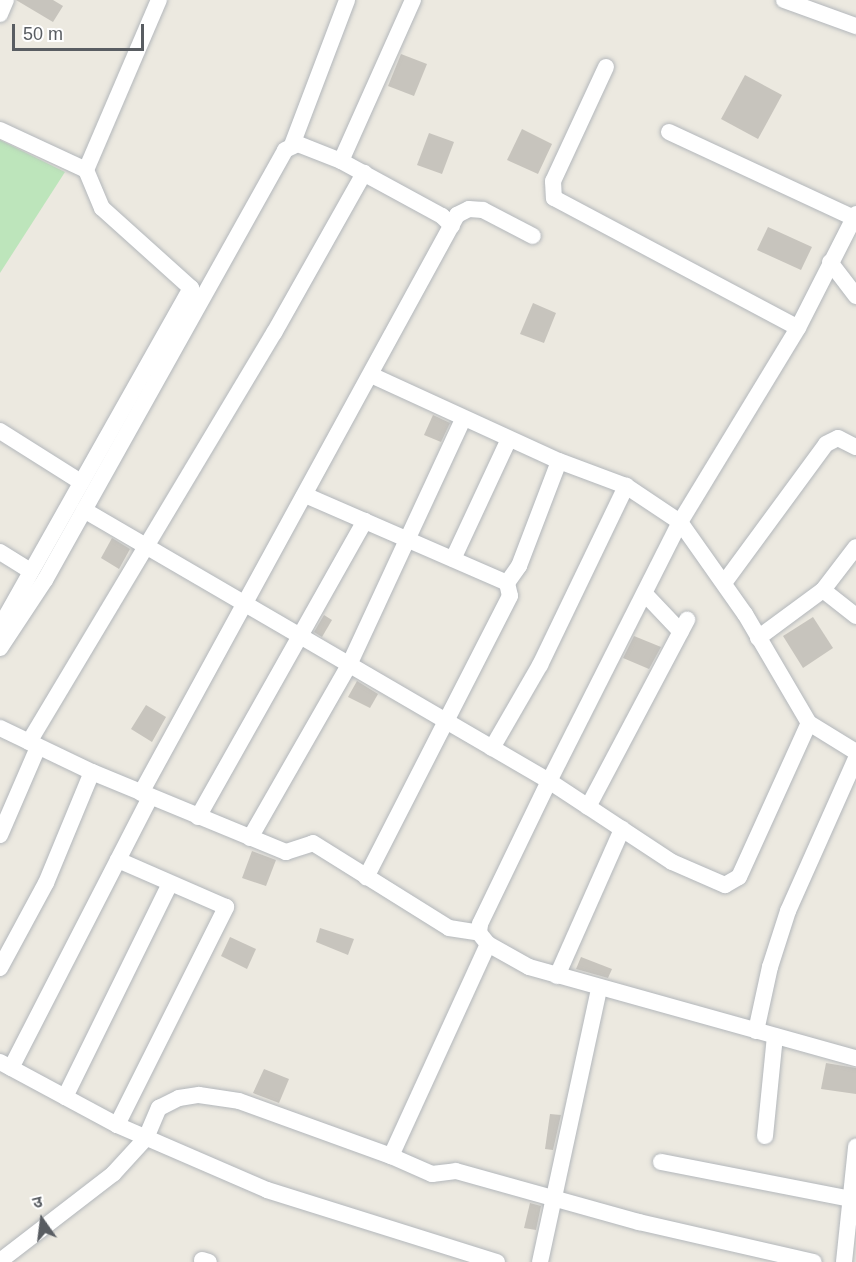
<!DOCTYPE html>
<html>
<head>
<meta charset="utf-8">
<style>
	body { margin:0 }
	#map { position:relative; width:856px; height:1262px; overflow:hidden; background:#ece9e0; font-family:Helvetica,"Noto Sans Devanagari",sans-serif }
	div>[style] { position:absolute }
	.green>* { inset:0; background:#bde5bb }
	.building>* { inset:0; background:#c7c4bd }
	.roads { filter:drop-shadow(0 0 2px #b3b7bb) drop-shadow(0 0 2px #b3b7bb) }
	.minor>* { height:16px; margin:-8px; padding:0 8px; transform-origin:8px; border-radius:8px; background:#fff }
	span { translate:-50% -50%; white-space:nowrap; text-align:center; line-height:1.15; -webkit-text-stroke:5px #fff; paint-order:stroke }
	.north { position:absolute; left:12px; top:1190px; width:60px; height:60px; -webkit-text-stroke:4px #fff; paint-order:stroke; rotate:346deg; font-size:16px; font-weight:700; line-height:24px; text-align:center; color:#595d62 }
	.north::after { content:''; display:block; margin:auto; width:21px; height:27px; background:#595d62; clip-path:polygon(50% 0,100% 100%,50% 72%,0 100%) }
	.scale { position:absolute; left:12px; top:24px; width:132px; height:27px; box-sizing:border-box; border:3px solid #595d62; border-top:0; padding-left:8px; font-size:18px; line-height:21px; white-space:nowrap; color:#595d62; -webkit-text-stroke:4px #fff; paint-order:stroke }
</style>
</head>
<body>
<div id="map">
	<div class="green">
		<div style="clip-path:polygon(0 140px,65px 172px,0 273px)"></div>
	</div>
	<div class="building">
		<div style="clip-path:polygon(16px 0,53px 0,63px 6px,53px 22px)"></div>
		<div style="clip-path:polygon(401px 54px,427px 64px,414px 96px,388px 86px)"></div>
		<div style="clip-path:polygon(745px 75px,782px 95px,758px 139px,721px 119px)"></div>
		<div style="clip-path:polygon(522px 129px,552px 144px,538px 174px,507px 160px)"></div>
		<div style="clip-path:polygon(429px 133px,454px 142px,442px 174px,417px 165px)"></div>
		<div style="clip-path:polygon(768px 227px,812px 247px,801px 270px,757px 250px)"></div>
		<div style="clip-path:polygon(533px 303px,556px 313px,544px 343px,520px 334px)"></div>
		<div style="clip-path:polygon(433px 415px,450px 423px,441px 442px,424px 435px)"></div>
		<div style="clip-path:polygon(112px 538px,130px 549px,119px 569px,101px 558px)"></div>
		<div style="clip-path:polygon(324px 615px,332px 620px,322px 637px,314px 632px)"></div>
		<div style="clip-path:polygon(813px 617px,833px 648px,803px 668px,783px 636px)"></div>
		<div style="clip-path:polygon(634px 636px,661px 647px,649px 669px,623px 658px)"></div>
		<div style="clip-path:polygon(357px 681px,378px 694px,370px 708px,348px 697px)"></div>
		<div style="clip-path:polygon(146px 705px,166px 717px,152px 742px,131px 729px)"></div>
		<div style="clip-path:polygon(252px 851px,276px 860px,266px 886px,242px 878px)"></div>
		<div style="clip-path:polygon(320px 928px,354px 939px,348px 955px,316px 942px)"></div>
		<div style="clip-path:polygon(230px 937px,256px 949px,247px 969px,221px 956px)"></div>
		<div style="clip-path:polygon(581px 957px,612px 969px,608px 978px,576px 969px)"></div>
		<div style="clip-path:polygon(826px 1063px,856px 1068px,856px 1094px,821px 1089px)"></div>
		<div style="clip-path:polygon(264px 1069px,289px 1079px,279px 1103px,253px 1093px)"></div>
		<div style="clip-path:polygon(550px 1114px,561px 1115px,553px 1150px,545px 1149px)"></div>
		<div style="clip-path:polygon(530px 1203px,541px 1206px,536px 1230px,524px 1228px)"></div>
	</div>
	<div class="roads">
		<div class="minor">
			<div style="left:784px;top:0;width:77px;rotate:19.9deg"></div>
			<div style="left:0;top:14px;width:15px;rotate:-67deg"></div>
			<div style="left:606px;top:67px;width:126px;rotate:114.9deg"></div>
			<div style="left:553px;top:181px;width:17px;rotate:87deg"></div>
			<div style="left:554px;top:198px;width:276px;rotate:28deg"></div>
			<div style="left:0;top:130px;width:95px;rotate:24.9deg"></div>
			<div style="left:86px;top:170px;width:41px;rotate:67.2deg"></div>
			<div style="left:102px;top:208px;width:120px;rotate:42deg"></div>
			<div style="left:191px;top:288px;width:389px;rotate:119.4deg"></div>
			<div style="left:669px;top:132px;width:204px;rotate:24.9deg"></div>
			<div style="left:292px;top:145px;width:155px;rotate:-69.2deg"></div>
			<div style="left:341px;top:161px;width:176px;rotate:-65.9deg"></div>
			<div style="left:86px;top:170px;width:185px;rotate:-66.8deg"></div>
			<div style="left:856px;top:214px;width:128px;rotate:117deg"></div>
			<div style="left:798px;top:328px;width:227px;rotate:121.3deg"></div>
			<div style="left:680px;top:522px;width:290px;rotate:116.8deg"></div>
			<div style="left:549px;top:781px;width:159px;rotate:115.8deg"></div>
			<div style="left:480px;top:924px;width:9px;rotate:96deg"></div>
			<div style="left:479px;top:933px;width:14px;rotate:51deg"></div>
			<div style="left:488px;top:944px;width:47px;rotate:29.3deg"></div>
			<div style="left:529px;top:967px;width:339px;rotate:15.6deg"></div>
			<div style="left:830px;top:262px;width:43px;rotate:52.6deg"></div>
			<div style="left:371px;top:375px;width:207px;rotate:24.6deg"></div>
			<div style="left:559px;top:461px;width:72px;rotate:20.5deg"></div>
			<div style="left:626px;top:486px;width:65px;rotate:33.7deg"></div>
			<div style="left:680px;top:522px;width:113px;rotate:54.8deg"></div>
			<div style="left:745px;top:614px;width:126px;rotate:59.6deg"></div>
			<div style="left:809px;top:723px;width:55px;rotate:31.7deg"></div>
			<div style="left:0;top:431px;width:96px;rotate:32.2deg"></div>
			<div style="left:305px;top:495px;width:220px;rotate:23.5deg"></div>
			<div style="left:507px;top:583px;width:13px;rotate:77deg"></div>
			<div style="left:510px;top:596px;width:316px;rotate:117.1deg"></div>
			<div style="left:84px;top:510px;width:538px;rotate:30.23deg"></div>
			<div style="left:549px;top:781px;width:147px;rotate:33.4deg"></div>
			<div style="left:672px;top:862px;width:58px;rotate:23.5deg"></div>
			<div style="left:725px;top:885px;width:16px;rotate:-30deg"></div>
			<div style="left:739px;top:877px;width:169px;rotate:-65.6deg"></div>
			<div style="left:0;top:552px;width:36px;rotate:32deg"></div>
			<div style="left:453px;top:559px;width:132px;rotate:-65deg"></div>
			<div style="left:507px;top:583px;width:21px;rotate:-55deg"></div>
			<div style="left:519px;top:566px;width:112px;rotate:-69.1deg"></div>
			<div style="left:724px;top:583px;width:172px;rotate:-53.7deg"></div>
			<div style="left:826px;top:444px;width:13px;rotate:-27deg"></div>
			<div style="left:838px;top:438px;width:20px;rotate:27deg"></div>
			<div style="left:823px;top:590px;width:42px;rotate:38.2deg"></div>
			<div style="left:645px;top:594px;width:52px;rotate:46.5deg"></div>
			<div style="left:758px;top:638px;width:81px;rotate:-36.4deg"></div>
			<div style="left:823px;top:590px;width:54px;rotate:-52.5deg"></div>
			<div style="left:0;top:648px;width:82px;rotate:-56.5deg"></div>
			<div style="left:45px;top:580px;width:492px;rotate:-60.8deg"></div>
			<div style="left:285px;top:150px;width:14px;rotate:-25deg"></div>
			<div style="left:298px;top:144px;width:46px;rotate:21.6deg"></div>
			<div style="left:341px;top:161px;width:115px;rotate:28.6deg"></div>
			<div style="left:442px;top:216px;width:14px;rotate:45deg"></div>
			<div style="left:0;top:728px;width:102px;rotate:25.6deg"></div>
			<div style="left:92px;top:772px;width:210px;rotate:22.4deg"></div>
			<div style="left:286px;top:852px;width:28px;rotate:-18deg"></div>
			<div style="left:313px;top:843px;width:160px;rotate:32deg"></div>
			<div style="left:449px;top:928px;width:30px;rotate:9deg"></div>
			<div style="left:29px;top:742px;width:477px;rotate:-59.1deg"></div>
			<div style="left:274px;top:333px;width:184px;rotate:-60.6deg"></div>
			<div style="left:492px;top:748px;width:96px;rotate:-60deg"></div>
			<div style="left:540px;top:665px;width:199px;rotate:-64.3deg"></div>
			<div style="left:141px;top:793px;width:659px;rotate:-61.33deg"></div>
			<div style="left:457px;top:215px;width:13px;rotate:-27deg"></div>
			<div style="left:469px;top:209px;width:14px;rotate:4deg"></div>
			<div style="left:483px;top:210px;width:56px;rotate:27.5deg"></div>
			<div style="left:588px;top:807px;width:212px;rotate:-62.1deg"></div>
			<div style="left:198px;top:817px;width:340px;rotate:-60.6deg"></div>
			<div style="left:0;top:835px;width:96px;rotate:-66.6deg"></div>
			<div style="left:250px;top:838px;width:199px;rotate:-60.2deg"></div>
			<div style="left:349px;top:665px;width:271px;rotate:-65.1deg"></div>
			<div style="left:0;top:968px;width:97px;rotate:-61.6deg"></div>
			<div style="left:46px;top:883px;width:120px;rotate:-67.5deg"></div>
			<div style="left:557px;top:976px;width:161px;rotate:-66.1deg"></div>
			<div style="left:756px;top:1031px;width:66px;rotate:-77.7deg"></div>
			<div style="left:770px;top:967px;width:59px;rotate:-72.2deg"></div>
			<div style="left:788px;top:911px;width:167px;rotate:-66deg"></div>
			<div style="left:0;top:1062px;width:133px;rotate:28.3deg"></div>
			<div style="left:117px;top:1125px;width:163px;rotate:23.4deg"></div>
			<div style="left:267px;top:1190px;width:241px;rotate:17.4deg"></div>
			<div style="left:11px;top:1068px;width:305px;rotate:-62.8deg"></div>
			<div style="left:65px;top:1097px;width:237px;rotate:-63.8deg"></div>
			<div style="left:117px;top:1125px;width:244px;rotate:-63.4deg"></div>
			<div style="left:226px;top:907px;width:118px;rotate:-156.5deg"></div>
			<div style="left:765px;top:1136px;width:100px;rotate:-84.3deg"></div>
			<div style="left:391px;top:1156px;width:233px;rotate:-65.4deg"></div>
			<div style="left:661px;top:1162px;width:194px;rotate:11deg"></div>
			<div style="left:202px;top:1260px;width:7px;rotate:16deg"></div>
			<div style="left:0;top:1261px;width:143px;rotate:-37.6deg"></div>
			<div style="left:113px;top:1174px;width:49px;rotate:-47.5deg"></div>
			<div style="left:146px;top:1138px;width:33px;rotate:-67deg"></div>
			<div style="left:159px;top:1108px;width:22px;rotate:-27deg"></div>
			<div style="left:179px;top:1098px;width:20px;rotate:-9deg"></div>
			<div style="left:199px;top:1095px;width:40px;rotate:8.5deg"></div>
			<div style="left:239px;top:1101px;width:162px;rotate:19.9deg"></div>
			<div style="left:391px;top:1156px;width:45px;rotate:23.7deg"></div>
			<div style="left:432px;top:1174px;width:24px;rotate:-7deg"></div>
			<div style="left:456px;top:1171px;width:190px;rotate:15.6deg"></div>
			<div style="left:639px;top:1222px;width:179px;rotate:12.9deg"></div>
			<div style="left:540px;top:1262px;width:279px;rotate:-77.8deg"></div>
			<div style="left:844px;top:1262px;width:116px;rotate:-84deg"></div>
		</div>
	</div>
	<div class="north">उ</div>
	<div class="scale">50 m</div>
</div>
</body>
</html>
